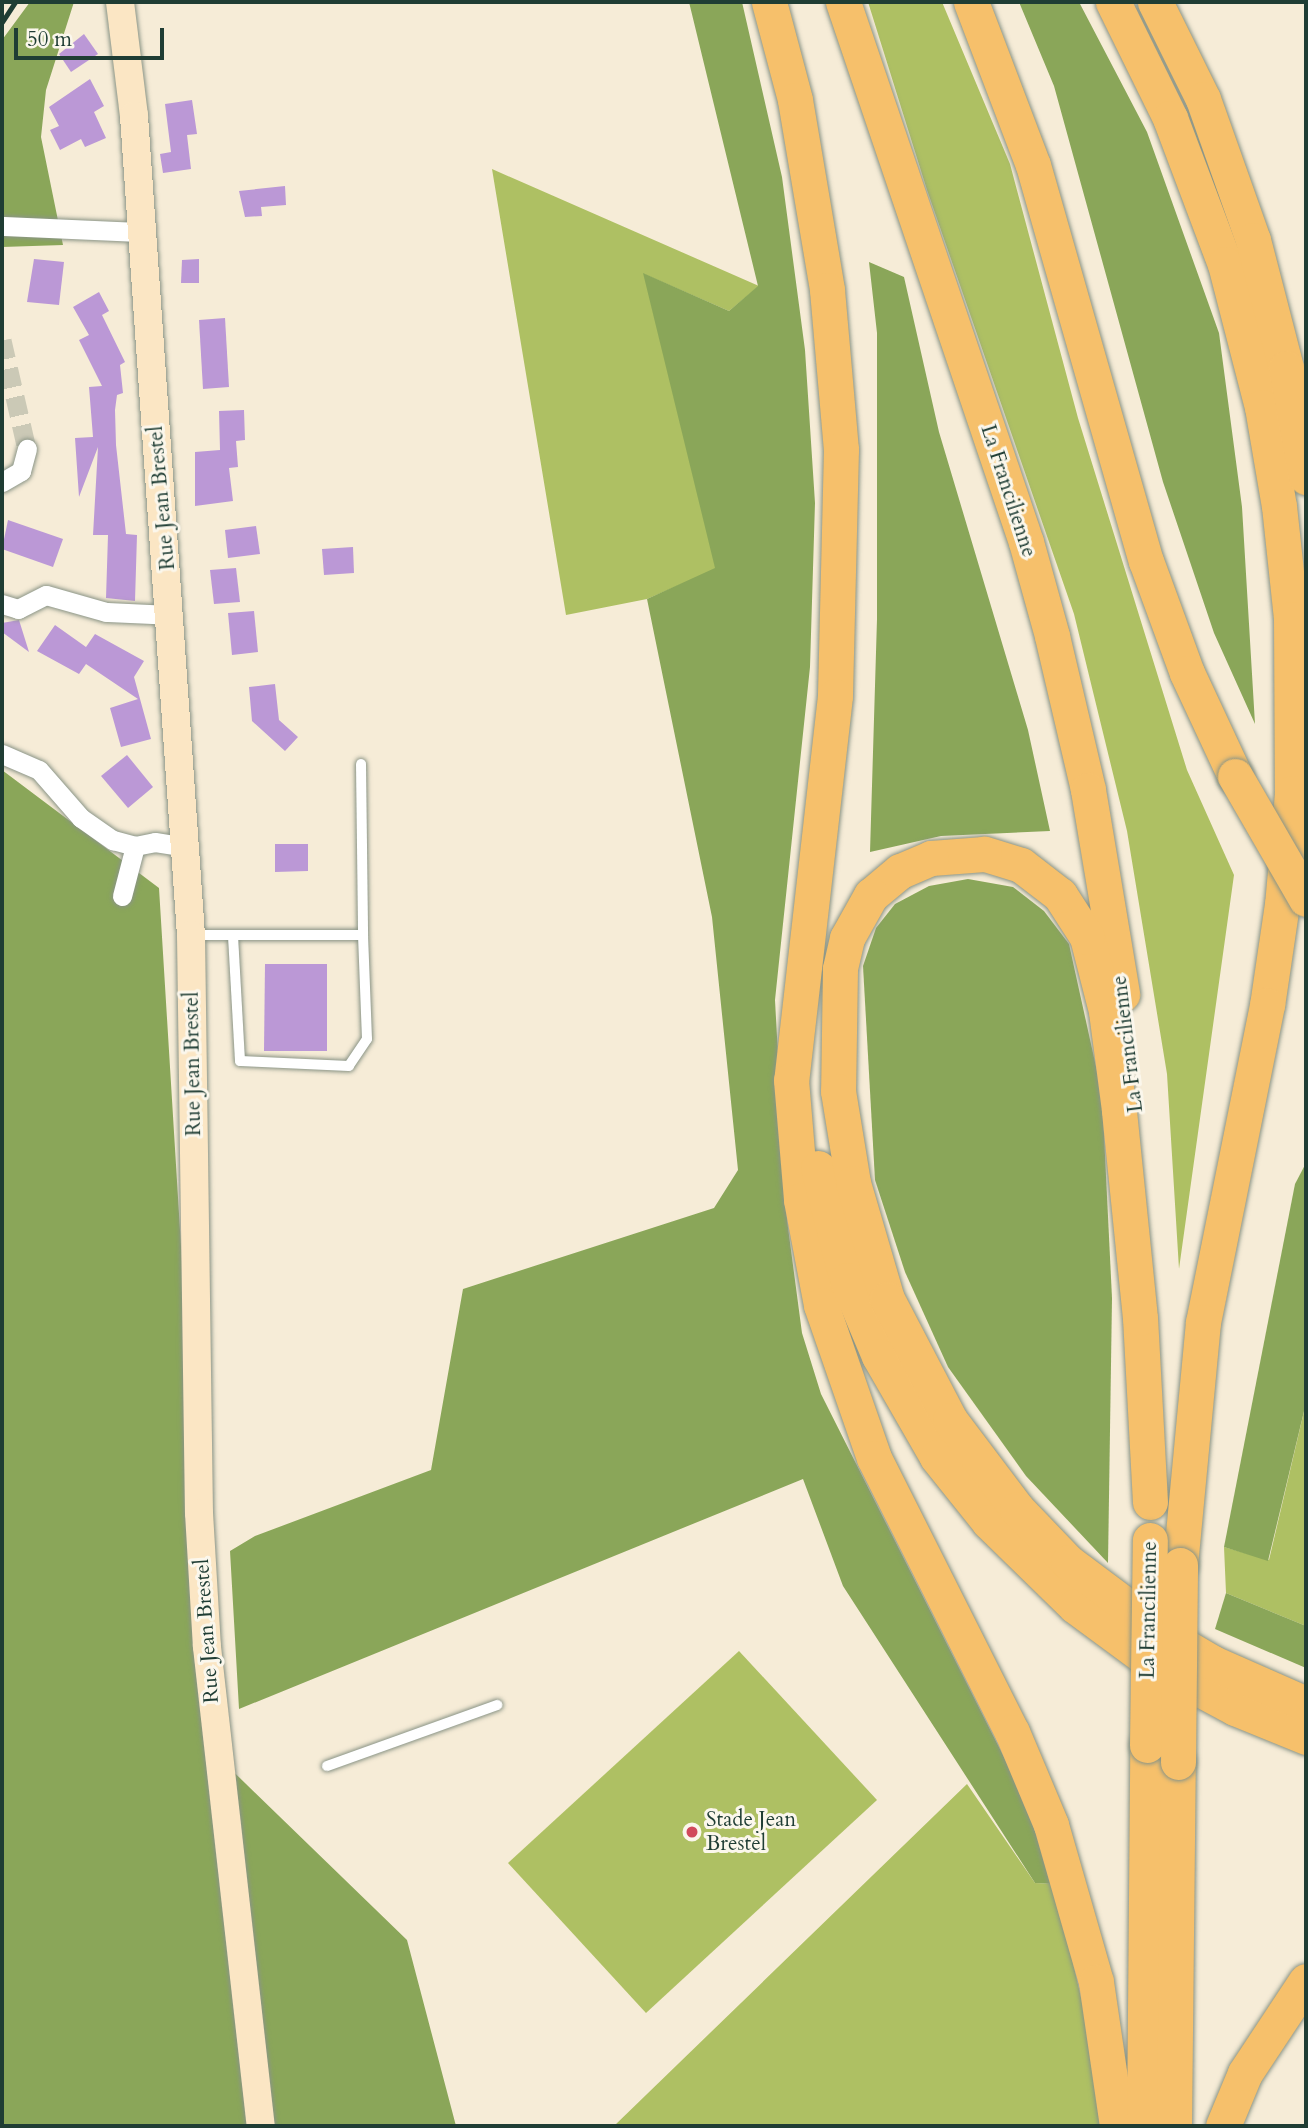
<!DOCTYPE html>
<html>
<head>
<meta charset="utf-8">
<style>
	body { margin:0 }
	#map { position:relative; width:1308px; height:2128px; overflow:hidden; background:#f6ecd7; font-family:Cardo,serif }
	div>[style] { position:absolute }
	.green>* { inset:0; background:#aec063 }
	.forest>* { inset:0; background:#8aa659 }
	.building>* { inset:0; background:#bb98d6 }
	.street-tunnel>* { height:19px; margin-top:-9.5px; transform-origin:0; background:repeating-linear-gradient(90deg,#cbc9b6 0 19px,transparent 0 29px) }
	.roads { filter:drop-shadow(0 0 2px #8a9486) drop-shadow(0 0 2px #8a9486) }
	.lane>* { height:10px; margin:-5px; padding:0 5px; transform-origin:5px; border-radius:5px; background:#fff }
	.street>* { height:19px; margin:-9.5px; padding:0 9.5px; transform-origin:9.5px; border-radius:9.5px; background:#fff }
	.secondary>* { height:28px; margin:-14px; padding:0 14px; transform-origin:14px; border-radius:14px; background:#fbe6c4 }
	.highway>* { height:35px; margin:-17.5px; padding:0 17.5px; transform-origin:17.5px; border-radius:17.5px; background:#f6c06b }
	.rail>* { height:5px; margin:-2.5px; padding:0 2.5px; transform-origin:2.5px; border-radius:2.5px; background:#1f3d34 }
	.bridges { filter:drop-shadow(0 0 2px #8a9486) drop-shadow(0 0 2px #8a9486) }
	.highway-bridge>* { height:35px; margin:-17.5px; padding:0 17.5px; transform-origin:17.5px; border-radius:17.5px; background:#f6c06b }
	.dots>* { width:19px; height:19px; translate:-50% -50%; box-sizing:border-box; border:4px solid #fbf7ec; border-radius:50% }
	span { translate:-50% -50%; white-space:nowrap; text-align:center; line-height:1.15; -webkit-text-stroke:6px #fbf7ec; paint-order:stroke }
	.street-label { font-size:21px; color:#1f3d34 }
	.poi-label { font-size:21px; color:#1f3d34 }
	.left { translate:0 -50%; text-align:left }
	.frame { position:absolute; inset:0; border:4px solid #1f3d34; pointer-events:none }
	.scale { position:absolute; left:14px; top:28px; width:150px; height:32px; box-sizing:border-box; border:4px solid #1f3d34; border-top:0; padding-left:9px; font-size:21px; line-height:24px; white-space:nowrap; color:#1f3d34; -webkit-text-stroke:5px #fbf7ec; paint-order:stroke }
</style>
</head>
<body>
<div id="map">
	<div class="green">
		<div style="clip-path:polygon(868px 2px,942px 2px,1010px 164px,1078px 418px,1187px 770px,1234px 875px,1179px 1269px,1167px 1074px,1127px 831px,1074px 614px,927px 190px)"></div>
		<div style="clip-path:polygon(492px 169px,759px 286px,729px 311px,644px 274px,716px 569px,647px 599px,566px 615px)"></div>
		<div style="clip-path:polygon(1306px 1403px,1306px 1626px,1226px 1593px,1224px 1547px,1269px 1560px)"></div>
		<div style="clip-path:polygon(739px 1651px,877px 1800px,646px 2013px,508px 1863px)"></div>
		<div style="clip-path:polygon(967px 1784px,1035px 1883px,1055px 1884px,1092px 2046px,1101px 2126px,614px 2126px)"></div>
	</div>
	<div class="forest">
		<div style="clip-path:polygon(30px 2px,74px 2px,46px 90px,41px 137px,63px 245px,2px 247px,2px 40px)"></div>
		<div style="clip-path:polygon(689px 2px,742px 2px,782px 177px,805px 350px,815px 503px,810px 667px,775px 1000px,787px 1220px,802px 1333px,821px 1394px,1018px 1785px,1055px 1884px,1035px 1883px,843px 1586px,803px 1479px,239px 1709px,230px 1551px,255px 1536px,431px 1470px,463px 1289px,714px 1208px,738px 1170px,712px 917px,647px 599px,715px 568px,643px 273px,729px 311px,758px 286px)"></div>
		<div style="clip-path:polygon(1019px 2px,1079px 2px,1147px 132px,1219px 333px,1242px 507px,1255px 724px,1214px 633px,1163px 482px,1054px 86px)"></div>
		<div style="clip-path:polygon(869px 262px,904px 277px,939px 432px,1028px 730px,1050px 831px,941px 836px,870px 852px,877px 619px,877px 333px)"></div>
		<div style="clip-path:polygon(2px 770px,159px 888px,212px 1751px,407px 1940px,456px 2126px,2px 2126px)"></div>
		<div style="clip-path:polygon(968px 879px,1013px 887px,1044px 911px,1069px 944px,1102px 1094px,1112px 1298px,1108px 1563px,1026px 1476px,948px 1367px,905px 1272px,875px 1180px,863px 966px,876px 928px,895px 904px,929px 886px)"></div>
		<div style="clip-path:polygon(1306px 1163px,1306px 1403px,1268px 1561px,1224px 1547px,1295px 1184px)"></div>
		<div style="clip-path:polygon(1226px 1593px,1306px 1626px,1306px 1668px,1215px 1629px)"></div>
	</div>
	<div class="building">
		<div style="clip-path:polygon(84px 34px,98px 54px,71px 72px,59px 54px)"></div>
		<div style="clip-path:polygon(90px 79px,104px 106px,94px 112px,106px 138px,85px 147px,81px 139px,60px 150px,50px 130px,59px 126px,49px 107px)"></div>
		<div style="clip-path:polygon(192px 100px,197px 134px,187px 135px,191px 169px,163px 173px,160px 154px,171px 152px,165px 104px)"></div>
		<div style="clip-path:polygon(285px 186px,286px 205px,261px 207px,262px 216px,245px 217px,239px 191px)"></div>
		<div style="clip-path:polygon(34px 259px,64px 262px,59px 305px,27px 302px)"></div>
		<div style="clip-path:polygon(199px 259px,199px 283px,181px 283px,182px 260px)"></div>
		<div style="clip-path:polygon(99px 292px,109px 311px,102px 315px,125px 362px,120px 365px,123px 393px,117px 395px,115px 410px,116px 445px,126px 534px,137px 535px,135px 601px,106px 598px,108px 535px,93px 535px,98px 447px,79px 497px,75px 438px,93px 437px,89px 387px,102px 386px,79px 340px,89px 335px,73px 307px)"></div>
		<div style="clip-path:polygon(225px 318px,229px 387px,203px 389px,199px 320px)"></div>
		<div style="clip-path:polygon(244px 410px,245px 440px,236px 441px,238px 467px,229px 468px,233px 501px,195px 506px,195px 452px,220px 450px,219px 411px)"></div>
		<div style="clip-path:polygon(8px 520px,63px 539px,53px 567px,2px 549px)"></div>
		<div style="clip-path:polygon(256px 526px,260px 554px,228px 558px,225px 530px)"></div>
		<div style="clip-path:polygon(353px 547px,354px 573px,324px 575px,322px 549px)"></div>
		<div style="clip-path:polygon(236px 568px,240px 602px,214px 604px,210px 570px)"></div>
		<div style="clip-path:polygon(254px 611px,258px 652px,232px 655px,228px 613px)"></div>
		<div style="clip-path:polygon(19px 620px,29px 652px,2px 632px,2px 623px)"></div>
		<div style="clip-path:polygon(55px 625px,86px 647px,95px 634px,144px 661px,134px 677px,151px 739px,121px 747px,110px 708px,138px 699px,86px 664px,79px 674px,37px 651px)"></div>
		<div style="clip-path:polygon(275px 684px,279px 720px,298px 737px,285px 751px,252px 721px,249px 687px)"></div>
		<div style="clip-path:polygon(127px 755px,153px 787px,128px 808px,101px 776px)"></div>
		<div style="clip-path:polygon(275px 844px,308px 844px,308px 871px,275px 872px)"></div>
		<div style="clip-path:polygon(265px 964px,327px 964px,327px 1051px,264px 1051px)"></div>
	</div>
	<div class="street-tunnel">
		<div style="left:2px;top:340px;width:112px;rotate:77.1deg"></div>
	</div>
	<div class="roads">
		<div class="lane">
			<div style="left:361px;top:764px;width:171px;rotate:89.3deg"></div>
			<div style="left:195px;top:935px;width:168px"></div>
			<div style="left:363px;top:935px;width:104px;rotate:87.8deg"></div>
			<div style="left:367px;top:1039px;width:32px;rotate:124deg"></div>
			<div style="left:349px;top:1066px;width:109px;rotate:-177.4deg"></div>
			<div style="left:240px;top:1061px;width:126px;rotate:-93.2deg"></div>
			<div style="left:327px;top:1766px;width:181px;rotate:-19.7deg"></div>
		</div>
		<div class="street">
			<div style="left:2px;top:226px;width:139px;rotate:2.5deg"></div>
			<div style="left:2px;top:482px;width:22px;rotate:-30deg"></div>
			<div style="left:21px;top:471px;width:23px;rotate:-75deg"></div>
			<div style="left:2px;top:604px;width:17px;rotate:17deg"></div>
			<div style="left:18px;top:609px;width:31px;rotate:-27deg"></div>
			<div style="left:46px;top:595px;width:62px;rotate:15.8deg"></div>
			<div style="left:106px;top:612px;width:65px;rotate:2.6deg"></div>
			<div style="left:2px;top:754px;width:40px;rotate:23.4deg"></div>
			<div style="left:39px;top:770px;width:64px;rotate:48.8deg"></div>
			<div style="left:81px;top:818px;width:39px;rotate:35deg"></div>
			<div style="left:113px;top:840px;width:23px;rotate:15deg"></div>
			<div style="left:122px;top:896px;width:52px;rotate:-75.4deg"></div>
			<div style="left:135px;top:846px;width:20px;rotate:-11deg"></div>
			<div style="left:155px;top:842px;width:31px;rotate:9deg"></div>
		</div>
		<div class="secondary">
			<div style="left:120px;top:2px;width:115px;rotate:83deg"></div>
			<div style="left:134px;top:116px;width:821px;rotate:86.02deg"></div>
			<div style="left:191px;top:935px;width:578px;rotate:89.21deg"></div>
			<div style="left:199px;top:1513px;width:134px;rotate:86.6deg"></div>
			<div style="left:207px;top:1647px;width:482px;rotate:83.6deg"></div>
		</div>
		<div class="highway">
			<div style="left:769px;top:2px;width:101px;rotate:75.1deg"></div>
			<div style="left:795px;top:100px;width:193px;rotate:80.4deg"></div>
			<div style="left:827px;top:290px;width:160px;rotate:85deg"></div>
			<div style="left:841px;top:449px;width:247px;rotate:91.4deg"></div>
			<div style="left:835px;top:696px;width:387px;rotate:96.5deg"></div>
			<div style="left:791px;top:1080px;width:120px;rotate:85.2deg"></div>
			<div style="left:801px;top:1200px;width:107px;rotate:79.2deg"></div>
			<div style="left:821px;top:1305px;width:162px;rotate:70.9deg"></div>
			<div style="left:874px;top:1458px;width:307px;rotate:63.3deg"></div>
			<div style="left:1012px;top:1732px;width:101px;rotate:67.2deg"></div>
			<div style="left:1051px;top:1825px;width:163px;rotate:74deg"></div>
			<div style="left:1096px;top:1982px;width:146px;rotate:81.7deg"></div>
			<div style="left:843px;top:2px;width:570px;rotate:71.28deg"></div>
			<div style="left:1026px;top:542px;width:98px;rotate:74.5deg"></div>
			<div style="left:1052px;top:636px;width:158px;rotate:76.8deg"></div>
			<div style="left:1088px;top:790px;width:207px;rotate:80.5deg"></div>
			<div style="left:971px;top:2px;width:174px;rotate:69.2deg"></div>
			<div style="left:1033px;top:165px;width:412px;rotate:74.1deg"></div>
			<div style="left:1146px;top:561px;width:119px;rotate:69.9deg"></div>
			<div style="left:1187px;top:673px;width:114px;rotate:65deg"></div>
			<div style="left:1113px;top:2px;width:129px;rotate:63.8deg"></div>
			<div style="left:1170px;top:118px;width:156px;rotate:69.4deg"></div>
			<div style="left:1225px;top:264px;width:148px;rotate:75.5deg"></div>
			<div style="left:1262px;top:407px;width:100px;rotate:80.3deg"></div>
			<div style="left:1279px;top:506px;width:114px;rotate:83.9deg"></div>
			<div style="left:1291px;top:619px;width:174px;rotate:89.7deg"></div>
			<div style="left:1292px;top:793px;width:111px;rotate:95.1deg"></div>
			<div style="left:1282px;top:904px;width:102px;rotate:98.4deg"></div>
			<div style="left:1267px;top:1005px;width:323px;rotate:101.4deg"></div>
			<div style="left:1203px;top:1322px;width:244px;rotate:95.4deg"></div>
			<div style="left:1155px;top:2px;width:108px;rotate:63.7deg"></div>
			<div style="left:1203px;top:99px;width:150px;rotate:70.5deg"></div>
			<div style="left:1253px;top:240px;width:132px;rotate:75.5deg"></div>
			<div style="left:1286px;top:368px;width:111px;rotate:79.6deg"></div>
			<div style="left:818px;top:1168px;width:116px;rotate:75.5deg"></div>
			<div style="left:847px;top:1280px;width:82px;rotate:67.2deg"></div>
			<div style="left:879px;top:1356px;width:116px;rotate:60.1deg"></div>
			<div style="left:937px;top:1457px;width:83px;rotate:51.3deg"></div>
			<div style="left:989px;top:1522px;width:120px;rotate:44.3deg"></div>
			<div style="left:1075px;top:1606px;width:99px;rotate:36.4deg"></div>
			<div style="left:1155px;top:1665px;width:91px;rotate:28.3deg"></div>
			<div style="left:1235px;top:1708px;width:77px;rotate:22.2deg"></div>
			<div style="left:1150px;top:1502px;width:184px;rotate:-93.1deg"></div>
			<div style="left:1140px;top:1318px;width:209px;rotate:-95.8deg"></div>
			<div style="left:1119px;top:1110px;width:100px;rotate:-97.5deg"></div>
			<div style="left:1106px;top:1011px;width:76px;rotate:-104.4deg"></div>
			<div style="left:1087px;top:937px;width:50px;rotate:-122.7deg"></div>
			<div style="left:1060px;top:895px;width:49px;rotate:-142.4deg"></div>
			<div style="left:1021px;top:865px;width:39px;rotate:-163deg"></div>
			<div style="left:984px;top:854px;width:53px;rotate:175.7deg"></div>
			<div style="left:931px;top:858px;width:34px;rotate:157deg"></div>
			<div style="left:900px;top:871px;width:38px;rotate:140deg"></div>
			<div style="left:871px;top:895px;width:49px;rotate:119.2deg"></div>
			<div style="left:847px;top:938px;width:32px;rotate:103deg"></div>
			<div style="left:840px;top:969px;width:122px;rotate:90.9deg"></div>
			<div style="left:838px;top:1091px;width:93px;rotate:80.7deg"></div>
			<div style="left:853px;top:1183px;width:121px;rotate:73.7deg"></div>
			<div style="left:887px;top:1299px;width:136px;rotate:62.5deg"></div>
			<div style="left:950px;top:1420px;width:111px;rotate:53deg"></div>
			<div style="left:1017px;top:1509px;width:74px;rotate:46.1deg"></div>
			<div style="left:1068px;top:1562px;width:124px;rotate:36.8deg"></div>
			<div style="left:1167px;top:1636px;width:53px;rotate:30.4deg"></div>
			<div style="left:1213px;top:1663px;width:102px;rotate:23.8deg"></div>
			<div style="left:1144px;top:2126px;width:381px;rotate:-89.5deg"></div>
			<div style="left:1174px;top:2126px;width:364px;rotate:-89.4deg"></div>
			<div style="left:1223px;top:2126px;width:57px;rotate:-67.5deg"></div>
			<div style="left:1245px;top:2073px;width:110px;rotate:-56.5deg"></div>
		</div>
	</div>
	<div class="rail">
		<div style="left:2px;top:22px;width:24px;rotate:-57deg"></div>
	</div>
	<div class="bridges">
		<div class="highway-bridge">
			<div style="left:1235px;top:776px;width:142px;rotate:60deg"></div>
			<div style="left:1147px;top:1745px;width:205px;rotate:-89.2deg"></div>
			<div style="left:1178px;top:1762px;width:197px;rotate:-89.4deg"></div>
		</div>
	</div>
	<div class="dots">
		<div style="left:692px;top:1832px;background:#d1495b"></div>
	</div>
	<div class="street-label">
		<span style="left:1008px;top:491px;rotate:72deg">La Francilienne</span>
		<span style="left:162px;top:498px;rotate:-95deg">Rue Jean Brestel</span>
		<span style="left:1128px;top:1044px;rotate:-97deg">La Francilienne</span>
		<span style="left:193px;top:1064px;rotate:-91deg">Rue Jean Brestel</span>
		<span style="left:1149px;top:1610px;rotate:-89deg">La Francilienne</span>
		<span style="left:207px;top:1631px;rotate:-94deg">Rue Jean Brestel</span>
	</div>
	<div class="poi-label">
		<span class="left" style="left:706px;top:1832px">Stade Jean<br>Brestel</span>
	</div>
	<div class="frame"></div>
	<div class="scale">50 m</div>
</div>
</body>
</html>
